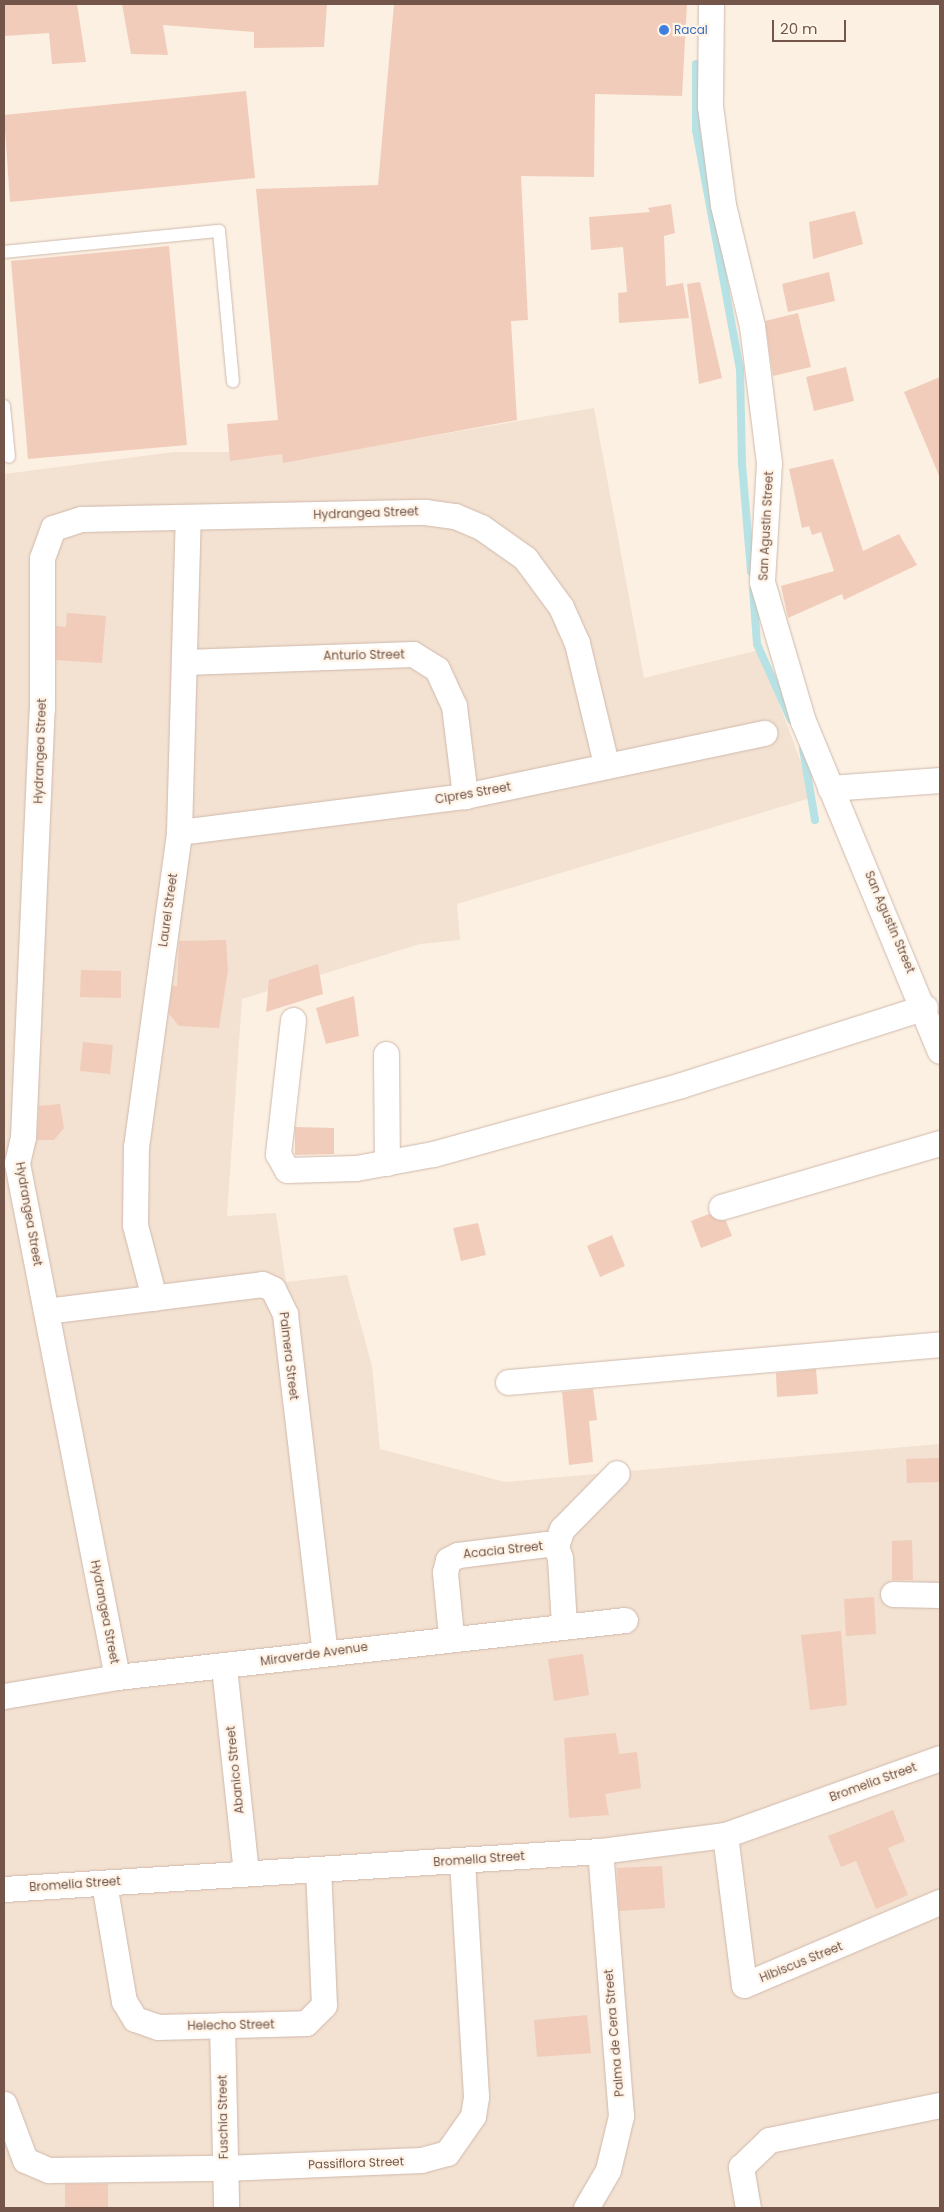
<!DOCTYPE html>
<html>
<head>
<meta charset="utf-8">
<style>
	body { margin:0 }
	#map { position:relative; width:944px; height:2212px; overflow:hidden; background:#fcf0e2; font-family:Poppins,sans-serif }
	div>[style] { position:absolute }
	.residential>* { inset:0; background:#f3e1d1 }
	.stream>* { height:8px; margin:-4px; padding:0 4px; transform-origin:4px; border-radius:4px; background:#b7e2e5 }
	.building>* { inset:0; background:#f1ccba }
	.roads { filter:drop-shadow(0 0 1px #cfb9ac) drop-shadow(0 0 1px #cfb9ac) }
	.service>* { height:12px; margin:-6px; padding:0 6px; transform-origin:6px; border-radius:6px; background:#fff }
	.minor>* { height:25px; margin:-12.5px; padding:0 12.5px; transform-origin:12.5px; border-radius:12.5px; background:#fff }
	.dots>* { width:14px; height:14px; translate:-50% -50%; box-sizing:border-box; border:2px solid #fff4e8; border-radius:50% }
	span { translate:-50% -50%; white-space:nowrap; text-align:center; line-height:1.15; -webkit-text-stroke:4.5px #fff4e8; paint-order:stroke }
	.shop-label { font-size:12px; color:#366cbe }
	.left { translate:0 -50%; text-align:left }
	.street-label { font-size:12px; color:#735549 }
	.frame { position:absolute; inset:0; border:5px solid #735549; pointer-events:none }
	.scale { position:absolute; left:772px; top:20px; width:74px; height:22px; box-sizing:border-box; border:2px solid #735549; border-top:0; padding-left:6px; font-size:15px; line-height:18px; white-space:nowrap; color:#735549; -webkit-text-stroke:4px #fff4e8; paint-order:stroke }
</style>
</head>
<body>
<div id="map">
	<div class="residential">
		<div style="clip-path:polygon(594px 408px,644px 678px,759px 650px,814px 797px,457px 904px,460px 940px,420px 944px,242px 999px,227px 1216px,276px 1213px,286px 1282px,347px 1275px,372px 1366px,380px 1449px,505px 1482px,940px 1444px,940px 2208px,4px 2208px,4px 474px,175px 452px,338px 452px)"></div>
	</div>
	<div class="stream">
		<div style="left:696px;top:64px;width:66px;rotate:90deg"></div>
		<div style="left:696px;top:130px;width:243px;rotate:79.6deg"></div>
		<div style="left:740px;top:369px;width:95px;rotate:88.8deg"></div>
		<div style="left:742px;top:464px;width:108px;rotate:85.2deg"></div>
		<div style="left:753px;top:589px;width:55px;rotate:85.8deg"></div>
		<div style="left:757px;top:644px;width:83px;rotate:65.9deg"></div>
		<div style="left:803px;top:749px;width:72px;rotate:80.4deg"></div>
	</div>
	<div class="building">
		<div style="clip-path:polygon(4px 4px,77px 4px,86px 62px,52px 64px,49px 33px,4px 36px)"></div>
		<div style="clip-path:polygon(122px 4px,327px 4px,324px 47px,254px 48px,254px 32px,163px 25px,168px 55px,131px 54px)"></div>
		<div style="clip-path:polygon(394px 4px,687px 4px,682px 96px,595px 94px,594px 177px,521px 176px,528px 320px,511px 321px,517px 420px,283px 463px,282px 454px,230px 461px,227px 424px,278px 420px,256px 189px,378px 185px)"></div>
		<div style="clip-path:polygon(246px 91px,255px 178px,10px 202px,4px 115px)"></div>
		<div style="clip-path:polygon(671px 204px,675px 233px,664px 236px,666px 286px,683px 283px,689px 318px,619px 323px,618px 293px,627px 292px,623px 247px,591px 250px,589px 217px,650px 212px,648px 208px)"></div>
		<div style="clip-path:polygon(855px 211px,863px 244px,813px 259px,809px 222px)"></div>
		<div style="clip-path:polygon(169px 246px,187px 445px,28px 459px,11px 261px)"></div>
		<div style="clip-path:polygon(829px 272px,835px 301px,788px 312px,782px 284px)"></div>
		<div style="clip-path:polygon(700px 282px,722px 378px,699px 384px,687px 284px)"></div>
		<div style="clip-path:polygon(798px 313px,811px 367px,773px 376px,765px 321px)"></div>
		<div style="clip-path:polygon(846px 367px,854px 401px,814px 411px,806px 377px)"></div>
		<div style="clip-path:polygon(940px 377px,940px 478px,904px 392px)"></div>
		<div style="clip-path:polygon(833px 459px,863px 551px,899px 534px,917px 565px,844px 600px,842px 594px,788px 618px,781px 586px,834px 571px,821px 532px,812px 535px,809px 526px,802px 528px,789px 469px)"></div>
		<div style="clip-path:polygon(67px 613px,106px 616px,102px 663px,56px 660px,56px 626px,66px 627px)"></div>
		<div style="clip-path:polygon(226px 940px,228px 970px,219px 1028px,179px 1026px,169px 1014px,172px 986px,177px 986px,179px 941px)"></div>
		<div style="clip-path:polygon(318px 964px,323px 994px,266px 1012px,269px 980px)"></div>
		<div style="clip-path:polygon(81px 970px,121px 971px,121px 998px,80px 997px)"></div>
		<div style="clip-path:polygon(354px 996px,359px 1036px,326px 1044px,316px 1008px)"></div>
		<div style="clip-path:polygon(83px 1042px,113px 1045px,110px 1074px,80px 1071px)"></div>
		<div style="clip-path:polygon(60px 1104px,64px 1128px,54px 1140px,37px 1140px,39px 1106px)"></div>
		<div style="clip-path:polygon(295px 1127px,334px 1128px,334px 1154px,295px 1155px)"></div>
		<div style="clip-path:polygon(709px 1214px,726px 1221px,732px 1236px,701px 1248px,691px 1221px)"></div>
		<div style="clip-path:polygon(478px 1223px,486px 1255px,461px 1261px,453px 1228px)"></div>
		<div style="clip-path:polygon(612px 1235px,625px 1266px,600px 1277px,587px 1246px)"></div>
		<div style="clip-path:polygon(816px 1369px,818px 1394px,777px 1397px,776px 1373px)"></div>
		<div style="clip-path:polygon(593px 1389px,597px 1420px,589px 1421px,593px 1462px,569px 1465px,562px 1392px)"></div>
		<div style="clip-path:polygon(940px 1458px,940px 1482px,907px 1483px,906px 1459px)"></div>
		<div style="clip-path:polygon(912px 1540px,913px 1580px,892px 1580px,892px 1541px)"></div>
		<div style="clip-path:polygon(874px 1597px,876px 1634px,846px 1636px,844px 1599px)"></div>
		<div style="clip-path:polygon(841px 1631px,847px 1705px,810px 1710px,801px 1635px)"></div>
		<div style="clip-path:polygon(583px 1654px,589px 1695px,554px 1701px,548px 1659px)"></div>
		<div style="clip-path:polygon(616px 1733px,619px 1754px,637px 1752px,641px 1788px,605px 1794px,609px 1815px,569px 1818px,564px 1738px)"></div>
		<div style="clip-path:polygon(893px 1810px,905px 1841px,888px 1848px,908px 1895px,876px 1909px,856px 1861px,841px 1867px,828px 1836px)"></div>
		<div style="clip-path:polygon(662px 1866px,665px 1908px,619px 1911px,617px 1868px)"></div>
		<div style="clip-path:polygon(587px 2015px,591px 2053px,537px 2057px,534px 2020px)"></div>
		<div style="clip-path:polygon(65px 2184px,108px 2184px,108px 2208px,65px 2208px)"></div>
	</div>
	<div class="roads">
		<div class="service">
			<div style="left:4px;top:252px;width:216px;rotate:-5.6deg"></div>
			<div style="left:219px;top:231px;width:151px;rotate:84.7deg"></div>
			<div style="left:4px;top:406px;width:51px;rotate:84.4deg"></div>
		</div>
		<div class="minor">
			<div style="left:711px;top:4px;width:102px;rotate:90.6deg"></div>
			<div style="left:710px;top:106px;width:100px;rotate:82.5deg"></div>
			<div style="left:723px;top:205px;width:124px;rotate:76.5deg"></div>
			<div style="left:752px;top:326px;width:138px;rotate:82.9deg"></div>
			<div style="left:769px;top:463px;width:119px;rotate:93.4deg"></div>
			<div style="left:762px;top:582px;width:145px;rotate:73.6deg"></div>
			<div style="left:803px;top:721px;width:357px;rotate:67.5deg"></div>
			<div style="left:185px;top:662px;width:228px;rotate:-2deg"></div>
			<div style="left:413px;top:654px;width:28px;rotate:32deg"></div>
			<div style="left:437px;top:669px;width:41px;rotate:65.3deg"></div>
			<div style="left:454px;top:706px;width:91px;rotate:83deg"></div>
			<div style="left:830px;top:788px;width:110px;rotate:-4.2deg"></div>
			<div style="left:179px;top:832px;width:288px;rotate:-7.2deg"></div>
			<div style="left:465px;top:796px;width:306px;rotate:-11.9deg"></div>
			<div style="left:293px;top:1020px;width:135px;rotate:96.4deg"></div>
			<div style="left:278px;top:1154px;width:18px;rotate:61deg"></div>
			<div style="left:287px;top:1170px;width:69px;rotate:-1.7deg"></div>
			<div style="left:356px;top:1168px;width:78px;rotate:-10.3deg"></div>
			<div style="left:433px;top:1154px;width:257px;rotate:-15.5deg"></div>
			<div style="left:681px;top:1085px;width:256px;rotate:-17.7deg"></div>
			<div style="left:386px;top:1054px;width:109px;rotate:89.5deg"></div>
			<div style="left:721px;top:1207px;width:228px;rotate:-16.3deg"></div>
			<div style="left:154px;top:1298px;width:75px;rotate:-104.6deg"></div>
			<div style="left:135px;top:1225px;width:78px;rotate:-89.3deg"></div>
			<div style="left:136px;top:1147px;width:318px;rotate:-82.2deg"></div>
			<div style="left:179px;top:832px;width:314px;rotate:-88.4deg"></div>
			<div style="left:46px;top:1311px;width:218px;rotate:-7.1deg"></div>
			<div style="left:262px;top:1284px;width:12px;rotate:24deg"></div>
			<div style="left:273px;top:1289px;width:28px;rotate:64deg"></div>
			<div style="left:285px;top:1314px;width:341px;rotate:83.3deg"></div>
			<div style="left:508px;top:1382px;width:434px;rotate:-5deg"></div>
			<div style="left:556px;top:1546px;width:18px;rotate:-71deg"></div>
			<div style="left:562px;top:1529px;width:78px;rotate:-45.5deg"></div>
			<div style="left:893px;top:1594px;width:47px;rotate:1.2deg"></div>
			<div style="left:451px;top:1636px;width:64px;rotate:-95.4deg"></div>
			<div style="left:445px;top:1572px;width:12px;rotate:-76deg"></div>
			<div style="left:448px;top:1560px;width:11px;rotate:-27deg"></div>
			<div style="left:458px;top:1555px;width:89px;rotate:-7.1deg"></div>
			<div style="left:546px;top:1544px;width:10px;rotate:11deg"></div>
			<div style="left:556px;top:1546px;width:13px;rotate:72deg"></div>
			<div style="left:560px;top:1558px;width:68px;rotate:86.6deg"></div>
			<div style="left:224px;top:1667px;width:206px;rotate:83.9deg"></div>
			<div style="left:117px;top:1677px;width:524px;rotate:-101.01deg"></div>
			<div style="left:17px;top:1163px;width:27px;rotate:-77deg"></div>
			<div style="left:23px;top:1137px;width:428px;rotate:-87.5deg"></div>
			<div style="left:42px;top:709px;width:151px;rotate:-90deg"></div>
			<div style="left:42px;top:558px;width:32px;rotate:-70deg"></div>
			<div style="left:53px;top:528px;width:29px;rotate:-18deg"></div>
			<div style="left:81px;top:519px;width:344px;rotate:-1.2deg"></div>
			<div style="left:425px;top:512px;width:30px;rotate:8deg"></div>
			<div style="left:455px;top:516px;width:28px;rotate:23deg"></div>
			<div style="left:481px;top:527px;width:54px;rotate:35.2deg"></div>
			<div style="left:525px;top:558px;width:61px;rotate:53.7deg"></div>
			<div style="left:561px;top:607px;width:39px;rotate:66deg"></div>
			<div style="left:577px;top:643px;width:124px;rotate:76.5deg"></div>
			<div style="left:4px;top:1696px;width:115px;rotate:-9.5deg"></div>
			<div style="left:117px;top:1677px;width:511px;rotate:-6.4deg"></div>
			<div style="left:725px;top:1835px;width:151px;rotate:82.8deg"></div>
			<div style="left:744px;top:1985px;width:213px;rotate:-23deg"></div>
			<div style="left:104px;top:1883px;width:120px;rotate:80.4deg"></div>
			<div style="left:124px;top:2001px;width:21px;rotate:59deg"></div>
			<div style="left:135px;top:2019px;width:24px;rotate:19deg"></div>
			<div style="left:158px;top:2027px;width:148px;rotate:-1.5deg"></div>
			<div style="left:306px;top:2023px;width:25px;rotate:-45deg"></div>
			<div style="left:324px;top:2005px;width:136px;rotate:-92.5deg"></div>
			<div style="left:4px;top:1889px;width:597px;rotate:-3.65deg"></div>
			<div style="left:600px;top:1851px;width:126px;rotate:-7.3deg"></div>
			<div style="left:725px;top:1835px;width:228px;rotate:-19.7deg"></div>
			<div style="left:222px;top:2025px;width:183px;rotate:88.7deg"></div>
			<div style="left:4px;top:2104px;width:60px;rotate:69.4deg"></div>
			<div style="left:25px;top:2160px;width:26px;rotate:23deg"></div>
			<div style="left:49px;top:2170px;width:175px;rotate:-0.7deg"></div>
			<div style="left:224px;top:2168px;width:197px;rotate:-2.3deg"></div>
			<div style="left:421px;top:2160px;width:27px;rotate:-15deg"></div>
			<div style="left:447px;top:2153px;width:45px;rotate:-54.9deg"></div>
			<div style="left:473px;top:2116px;width:20px;rotate:-81deg"></div>
			<div style="left:476px;top:2096px;width:235px;rotate:-93.4deg"></div>
			<div style="left:586px;top:2208px;width:44px;rotate:-59.9deg"></div>
			<div style="left:608px;top:2170px;width:56px;rotate:-76.5deg"></div>
			<div style="left:621px;top:2116px;width:266px;rotate:-94.5deg"></div>
			<div style="left:748px;top:2208px;width:42px;rotate:-99.7deg"></div>
			<div style="left:741px;top:2167px;width:39px;rotate:-44deg"></div>
			<div style="left:769px;top:2140px;width:175px;rotate:-11.6deg"></div>
		</div>
	</div>
	<div class="dots">
		<div style="left:664px;top:30px;background:#3f7fe0"></div>
	</div>
	<div class="shop-label">
		<span class="left" style="left:674px;top:30px">Racal</span>
	</div>
	<div class="street-label">
		<span style="left:366px;top:513px;rotate:-2deg">Hydrangea Street</span>
		<span style="left:766px;top:526px;rotate:-87deg">San Agustin Street</span>
		<span style="left:364px;top:655px;rotate:-1deg">Anturio Street</span>
		<span style="left:40px;top:751px;rotate:-88deg">Hydrangea Street</span>
		<span style="left:473px;top:793px;rotate:-10deg">Cipres Street</span>
		<span style="left:168px;top:910px;rotate:-82deg">Laurel Street</span>
		<span style="left:890px;top:922px;rotate:67deg">San Agustin Street</span>
		<span style="left:29px;top:1214px;rotate:80deg">Hydrangea Street</span>
		<span style="left:289px;top:1356px;rotate:83deg">Palmera Street</span>
		<span style="left:503px;top:1550px;rotate:-6deg">Acacia Street</span>
		<span style="left:105px;top:1612px;rotate:79deg">Hydrangea Street</span>
		<span style="left:314px;top:1654px;rotate:-8deg">Miraverde Avenue</span>
		<span style="left:235px;top:1770px;rotate:-96deg">Abanico Street</span>
		<span style="left:873px;top:1782px;rotate:-20deg">Bromelia Street</span>
		<span style="left:479px;top:1859px;rotate:-4deg">Bromelia Street</span>
		<span style="left:75px;top:1884px;rotate:-4deg">Bromelia Street</span>
		<span style="left:801px;top:1962px;rotate:-22deg">Hibiscus Street</span>
		<span style="left:231px;top:2025px;rotate:-1deg">Helecho Street</span>
		<span style="left:614px;top:2033px;rotate:-95deg">Palma de Cera Street</span>
		<span style="left:223px;top:2117px;rotate:-91deg">Fuschia Street</span>
		<span style="left:356px;top:2163px;rotate:-2deg">Passiflora Street</span>
	</div>
	<div class="frame"></div>
	<div class="scale">20 m</div>
</div>
</body>
</html>
